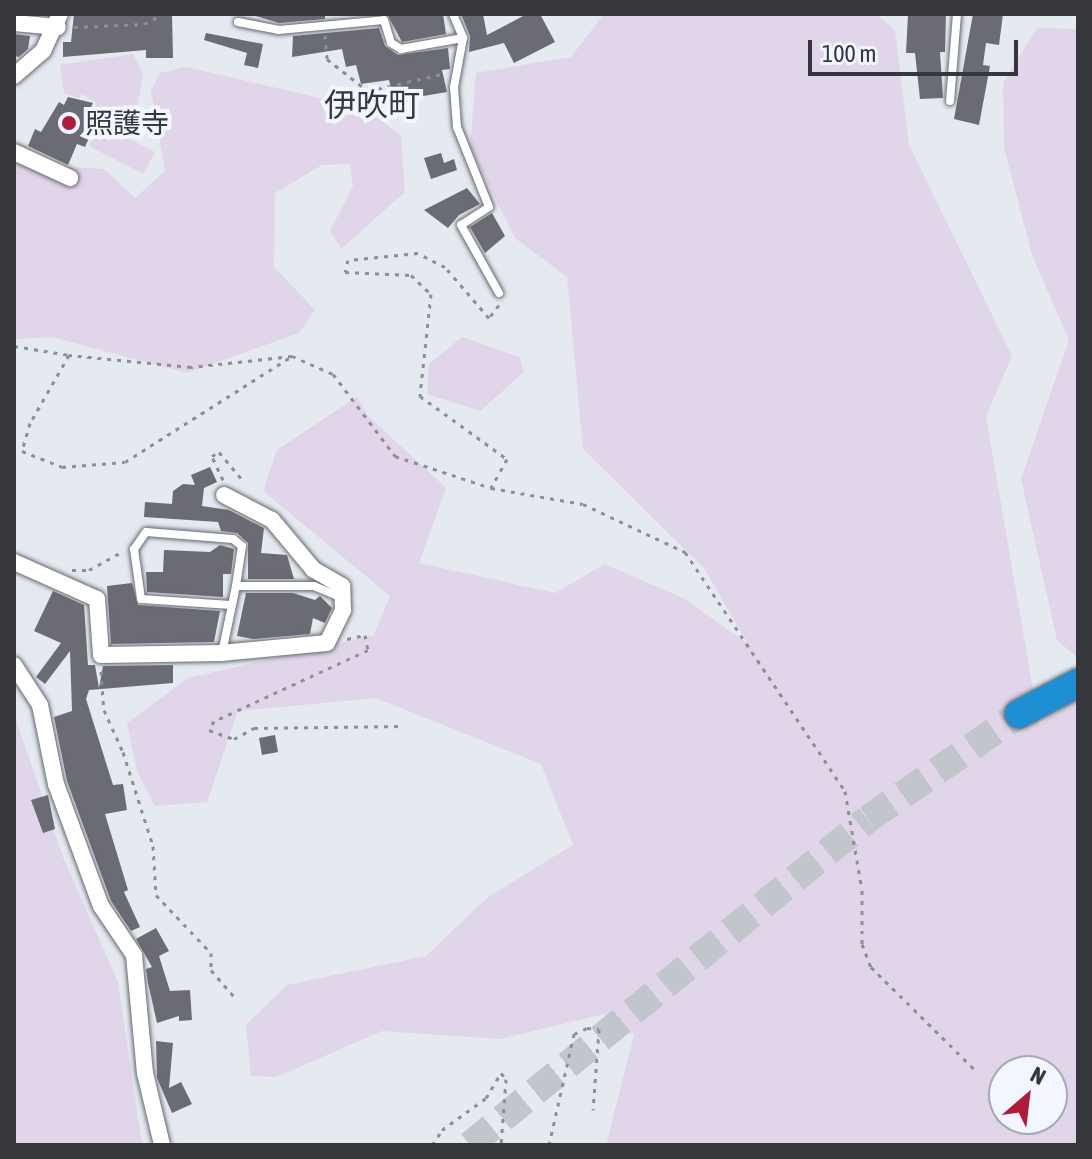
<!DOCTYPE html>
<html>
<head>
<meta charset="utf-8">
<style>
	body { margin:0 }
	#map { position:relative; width:1092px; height:1159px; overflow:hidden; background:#e5e9f0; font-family:"Asap Condensed","Noto Sans JP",sans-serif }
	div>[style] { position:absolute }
	.green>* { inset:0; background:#e0d5e9 }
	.building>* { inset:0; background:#6b6b73 }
	.highway-tunnel>* { height:28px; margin-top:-14px; transform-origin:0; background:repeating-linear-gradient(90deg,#c2c5cc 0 28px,transparent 0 42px) }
	.path>* { height:3px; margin-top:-1.5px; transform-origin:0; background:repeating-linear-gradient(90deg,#8c8f94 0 4px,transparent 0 10px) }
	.roads { filter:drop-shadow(0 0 2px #64686f) drop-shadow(0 0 2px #64686f) }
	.lane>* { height:8px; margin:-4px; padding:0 4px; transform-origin:4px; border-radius:4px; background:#fff }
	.street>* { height:16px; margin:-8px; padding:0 8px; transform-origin:8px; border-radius:8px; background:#fff }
	.highway>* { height:28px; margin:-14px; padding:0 14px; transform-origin:14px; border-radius:14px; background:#1d8fd2 }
	.dots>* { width:22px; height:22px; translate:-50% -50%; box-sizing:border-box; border:4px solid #f2f6fe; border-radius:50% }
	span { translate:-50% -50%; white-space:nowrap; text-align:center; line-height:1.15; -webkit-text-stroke:8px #f2f6fe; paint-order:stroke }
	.poi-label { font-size:28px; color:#35373a }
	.left { translate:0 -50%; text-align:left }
	.quarter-label { font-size:32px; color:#35373a }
	.frame { position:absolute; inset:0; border:16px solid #35373a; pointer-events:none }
	.north { position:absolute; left:988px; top:1055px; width:80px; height:80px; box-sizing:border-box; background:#f2f6fe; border:2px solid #a6aab0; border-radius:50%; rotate:28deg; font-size:22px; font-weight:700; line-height:32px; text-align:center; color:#35373a }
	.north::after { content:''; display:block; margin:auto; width:28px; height:36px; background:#af1b3a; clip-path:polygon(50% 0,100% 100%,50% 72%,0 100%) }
	.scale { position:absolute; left:808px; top:40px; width:210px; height:36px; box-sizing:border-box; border:4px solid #35373a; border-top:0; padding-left:10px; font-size:24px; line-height:28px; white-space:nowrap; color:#35373a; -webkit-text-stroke:6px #f2f6fe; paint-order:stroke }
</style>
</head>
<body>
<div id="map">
	<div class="green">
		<div style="clip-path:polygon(evenodd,604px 14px,877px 14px,895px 31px,909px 145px,1012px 356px,986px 416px,1039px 725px,1078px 697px,1078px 1145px,606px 1145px,634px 1035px,604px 1014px,500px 1039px,382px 1031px,276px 1077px,251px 1076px,246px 1025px,287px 985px,426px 956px,488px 897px,573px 845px,541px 764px,376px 698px,238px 711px,207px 802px,155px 806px,137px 771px,127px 723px,188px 678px,374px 635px,390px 596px,263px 491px,277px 450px,357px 397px,368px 416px,446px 488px,419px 563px,555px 593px,605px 564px,685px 599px,748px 644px,704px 568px,583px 449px,567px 277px,515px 238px,470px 147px,476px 73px,571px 57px,604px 14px,1004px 1071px,1052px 1071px,1052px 1119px,1004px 1119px,1004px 1071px)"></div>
		<div style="clip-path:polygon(1037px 28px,1078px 29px,1078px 658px,1057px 640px,1021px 479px,1069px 340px,1032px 255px,1004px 147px,1003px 83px)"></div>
		<div style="clip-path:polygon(133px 54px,143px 74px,137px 107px,116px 116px,110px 130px,155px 152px,143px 174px,89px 146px,99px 129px,96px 103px,82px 94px,79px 98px,64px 93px,60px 65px)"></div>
		<div style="clip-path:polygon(186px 67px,367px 109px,401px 136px,405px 192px,341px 249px,330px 231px,353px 186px,350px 164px,322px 165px,275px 193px,274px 267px,315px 310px,299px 333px,187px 373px,52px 337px,14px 339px,14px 164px,104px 169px,135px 198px,165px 171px,151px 91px,160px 73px)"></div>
		<div style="clip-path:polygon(462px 337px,519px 357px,524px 372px,480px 411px,427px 394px,429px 364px)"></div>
		<div style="clip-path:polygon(14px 714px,63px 857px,118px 982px,142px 1145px,14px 1145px)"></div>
	</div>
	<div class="building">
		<div style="clip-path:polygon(74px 14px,172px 14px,173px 58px,146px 58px,146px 50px,63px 57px,63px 42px,71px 42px)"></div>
		<div style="clip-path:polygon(249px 14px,325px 14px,325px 19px,279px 23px)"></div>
		<div style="clip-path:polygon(387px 14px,443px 14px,446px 34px,402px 42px)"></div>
		<div style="clip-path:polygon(461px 14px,483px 14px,487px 35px,527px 14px,540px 14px,555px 42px,514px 63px,504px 43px,469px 52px,470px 36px)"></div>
		<div style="clip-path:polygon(908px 14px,946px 14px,945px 52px,940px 52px,943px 98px,920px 99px,915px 53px,906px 53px)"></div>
		<div style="clip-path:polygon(973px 14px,1003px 14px,999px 45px,986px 43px,983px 65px,990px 66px,979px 125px,954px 119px)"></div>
		<div style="clip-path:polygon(379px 28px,385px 46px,398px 55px,448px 48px,450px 69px,442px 70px,447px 92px,394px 101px,389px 80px,361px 84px,356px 65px,346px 67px,342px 49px,292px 57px,293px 36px)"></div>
		<div style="clip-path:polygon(206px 33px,263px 44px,258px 68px,244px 65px,247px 53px,204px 40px)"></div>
		<div style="clip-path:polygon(14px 34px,30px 36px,28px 49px,19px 57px,14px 56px)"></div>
		<div style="clip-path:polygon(68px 97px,93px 103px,87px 115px,97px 120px,85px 147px,77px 144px,68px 165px,28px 146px,35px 129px,41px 132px,59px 102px,64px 105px)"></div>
		<div style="clip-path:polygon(441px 153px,444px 163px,454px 159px,457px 170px,431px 179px,424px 158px)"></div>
		<div style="clip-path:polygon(467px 188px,480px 204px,459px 215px,448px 228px,424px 210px)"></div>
		<div style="clip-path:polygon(492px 213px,505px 236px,485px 253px,470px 227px)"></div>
		<div style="clip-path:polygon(210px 467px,217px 482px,204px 488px,202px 506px,229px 510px,264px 528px,261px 553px,287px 555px,294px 579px,248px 579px,248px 543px,237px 533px,221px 531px,218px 522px,144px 517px,145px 502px,172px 504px,173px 491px,183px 484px,195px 485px,191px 475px)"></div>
		<div style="clip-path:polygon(220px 545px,234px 549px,231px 574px,223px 574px,223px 597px,147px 592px,146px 572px,163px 572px,164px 550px,210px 552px)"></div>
		<div style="clip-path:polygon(132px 583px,138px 605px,220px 611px,214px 642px,111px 644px,107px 586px)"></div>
		<div style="clip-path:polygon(53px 591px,84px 605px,88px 665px,95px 665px,99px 688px,103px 666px,173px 665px,173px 683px,89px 690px,86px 699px,113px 785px,123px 784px,127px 810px,105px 814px,128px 890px,124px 892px,140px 927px,131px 931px,111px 901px,67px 781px,54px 717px,72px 711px,70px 651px,45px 684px,36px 677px,61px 643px,34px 631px)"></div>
		<div style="clip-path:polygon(246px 593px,293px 593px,315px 600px,320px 596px,332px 608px,325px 623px,313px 618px,310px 634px,253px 639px,237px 636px)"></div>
		<div style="clip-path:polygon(275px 735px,278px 752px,262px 755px,259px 738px)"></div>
		<div style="clip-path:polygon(48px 795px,55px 829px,43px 833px,31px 800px)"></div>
		<div style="clip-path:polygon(156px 928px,169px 951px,159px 956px,170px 991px,190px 990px,192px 1020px,179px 1021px,179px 1016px,157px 1023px,148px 983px,146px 969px,152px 967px,136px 939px)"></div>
		<div style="clip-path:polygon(156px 1041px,173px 1043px,169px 1088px,181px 1082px,192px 1104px,172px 1113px,157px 1078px)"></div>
	</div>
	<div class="highway-tunnel">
		<div style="left:470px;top:1145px;width:514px;rotate:-39.32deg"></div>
		<div style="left:868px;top:819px;width:184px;rotate:-34.8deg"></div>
	</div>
	<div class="path">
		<div style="left:74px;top:27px;width:70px;rotate:-2.5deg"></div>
		<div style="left:144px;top:24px;width:21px;rotate:-28deg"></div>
		<div style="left:325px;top:35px;width:24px;rotate:85deg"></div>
		<div style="left:327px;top:59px;width:52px;rotate:38deg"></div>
		<div style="left:368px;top:91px;width:80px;rotate:-13deg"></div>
		<div style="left:499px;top:305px;width:16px;rotate:128deg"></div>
		<div style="left:489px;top:318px;width:67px;rotate:-130.8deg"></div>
		<div style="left:445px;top:267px;width:30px;rotate:-153deg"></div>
		<div style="left:418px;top:253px;width:70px;rotate:174.3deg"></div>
		<div style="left:348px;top:260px;width:12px;rotate:104deg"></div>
		<div style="left:345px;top:272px;width:66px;rotate:2.6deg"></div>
		<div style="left:411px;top:275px;width:28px;rotate:44deg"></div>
		<div style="left:431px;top:294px;width:103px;rotate:96.2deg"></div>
		<div style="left:420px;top:396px;width:107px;rotate:35.9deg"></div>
		<div style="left:507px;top:459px;width:33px;rotate:119deg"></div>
		<div style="left:491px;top:488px;width:93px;rotate:9.9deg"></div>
		<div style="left:583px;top:504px;width:113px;rotate:25.2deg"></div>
		<div style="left:685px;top:552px;width:288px;rotate:56.2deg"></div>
		<div style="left:845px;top:791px;width:100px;rotate:80.3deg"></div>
		<div style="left:862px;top:890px;width:54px;rotate:90deg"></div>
		<div style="left:862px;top:944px;width:25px;rotate:69deg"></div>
		<div style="left:871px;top:967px;width:148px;rotate:44.7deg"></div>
		<div style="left:14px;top:346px;width:56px;rotate:9.3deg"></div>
		<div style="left:292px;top:356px;width:102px;rotate:173.8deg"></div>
		<div style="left:191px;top:367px;width:123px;rotate:-174.4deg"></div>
		<div style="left:69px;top:355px;width:78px;rotate:119.8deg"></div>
		<div style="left:30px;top:423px;width:29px;rotate:106deg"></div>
		<div style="left:22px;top:451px;width:43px;rotate:21.8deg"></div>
		<div style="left:62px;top:467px;width:63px;rotate:-4.5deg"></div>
		<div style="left:125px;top:462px;width:198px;rotate:-32.4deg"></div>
		<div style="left:292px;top:356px;width:45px;rotate:23.7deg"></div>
		<div style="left:333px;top:374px;width:103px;rotate:52.9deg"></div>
		<div style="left:395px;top:456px;width:101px;rotate:18.4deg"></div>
		<div style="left:223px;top:480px;width:26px;rotate:-115deg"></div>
		<div style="left:212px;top:456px;width:8px;rotate:-30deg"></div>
		<div style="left:219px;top:452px;width:38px;rotate:50deg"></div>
		<div style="left:72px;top:570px;width:17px"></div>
		<div style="left:89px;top:570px;width:39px;rotate:-29deg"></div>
		<div style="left:347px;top:639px;width:18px;rotate:-13deg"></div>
		<div style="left:365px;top:635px;width:15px;rotate:79deg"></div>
		<div style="left:368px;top:650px;width:170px;rotate:155.2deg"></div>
		<div style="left:214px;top:721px;width:10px;rotate:119deg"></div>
		<div style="left:209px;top:730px;width:27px;rotate:20deg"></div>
		<div style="left:234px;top:739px;width:23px;rotate:-29deg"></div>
		<div style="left:254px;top:728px;width:150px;rotate:-0.8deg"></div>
		<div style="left:101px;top:671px;width:39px;rotate:86deg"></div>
		<div style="left:104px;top:710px;width:46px;rotate:65.7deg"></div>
		<div style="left:123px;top:752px;width:99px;rotate:72.3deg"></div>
		<div style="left:153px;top:846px;width:49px;rotate:86.5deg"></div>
		<div style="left:156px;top:895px;width:80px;rotate:46.5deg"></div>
		<div style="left:211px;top:953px;width:17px;rotate:90deg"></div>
		<div style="left:211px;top:970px;width:35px;rotate:49deg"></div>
		<div style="left:432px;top:1145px;width:18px;rotate:-56deg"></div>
		<div style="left:442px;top:1130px;width:54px;rotate:-36deg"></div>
		<div style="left:486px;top:1098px;width:29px;rotate:-59deg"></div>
		<div style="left:501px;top:1073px;width:8px;rotate:50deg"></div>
		<div style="left:506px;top:1079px;width:66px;rotate:94.3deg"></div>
		<div style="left:549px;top:1145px;width:114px;rotate:-77.3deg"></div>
		<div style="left:574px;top:1034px;width:14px;rotate:-25deg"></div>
		<div style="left:587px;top:1028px;width:12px;rotate:5deg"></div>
		<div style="left:599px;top:1029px;width:81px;rotate:94.2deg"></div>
	</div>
	<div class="roads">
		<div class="lane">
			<div style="left:453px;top:14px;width:26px;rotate:67deg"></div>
			<div style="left:463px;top:38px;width:50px;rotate:100.4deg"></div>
			<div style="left:454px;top:87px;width:40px;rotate:85.7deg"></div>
			<div style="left:457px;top:127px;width:86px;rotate:68.2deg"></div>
			<div style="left:489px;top:207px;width:33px;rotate:147deg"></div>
			<div style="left:461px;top:225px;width:78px;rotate:60.8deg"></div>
			<div style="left:238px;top:22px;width:42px;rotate:11deg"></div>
			<div style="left:279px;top:30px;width:105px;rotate:-5.4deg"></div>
			<div style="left:384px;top:20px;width:24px;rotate:73deg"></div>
			<div style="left:391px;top:43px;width:12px;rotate:31deg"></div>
			<div style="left:401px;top:49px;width:63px;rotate:-10.1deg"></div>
			<div style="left:950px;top:101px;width:87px;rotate:-85.4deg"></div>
			<div style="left:236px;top:586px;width:78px"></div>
			<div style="left:314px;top:586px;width:28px;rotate:23deg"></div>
			<div style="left:222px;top:653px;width:68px;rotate:-78.2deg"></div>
			<div style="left:236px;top:586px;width:40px;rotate:-81.5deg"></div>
			<div style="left:242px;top:546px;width:11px;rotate:-142deg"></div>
			<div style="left:233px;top:539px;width:87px;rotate:-175.4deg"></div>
			<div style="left:146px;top:532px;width:21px;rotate:125deg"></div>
			<div style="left:134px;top:549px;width:50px;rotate:82deg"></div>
			<div style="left:141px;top:599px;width:90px;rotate:3.8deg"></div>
		</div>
		<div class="street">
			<div style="left:14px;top:23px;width:44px;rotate:5.2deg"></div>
			<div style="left:14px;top:76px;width:38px;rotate:-41deg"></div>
			<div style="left:43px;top:51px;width:41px;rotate:-65.3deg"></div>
			<div style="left:14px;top:152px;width:62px;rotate:24.9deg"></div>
			<div style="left:14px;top:562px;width:91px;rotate:24deg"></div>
			<div style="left:97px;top:599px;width:56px;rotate:85.9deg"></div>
			<div style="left:101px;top:655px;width:120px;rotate:-1deg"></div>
			<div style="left:221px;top:653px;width:106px;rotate:-5.4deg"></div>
			<div style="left:327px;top:643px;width:37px;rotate:-64deg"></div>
			<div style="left:343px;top:610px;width:24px;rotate:-92deg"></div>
			<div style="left:342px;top:586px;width:34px;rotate:-150deg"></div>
			<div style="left:313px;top:569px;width:64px;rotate:-129.9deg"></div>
			<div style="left:272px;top:520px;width:54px;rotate:-152.5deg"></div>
			<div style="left:14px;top:665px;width:48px;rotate:57deg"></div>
			<div style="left:40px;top:705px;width:81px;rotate:78.6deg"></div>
			<div style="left:56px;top:784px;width:130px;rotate:69.8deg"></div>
			<div style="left:101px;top:906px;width:59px;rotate:56deg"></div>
			<div style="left:134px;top:955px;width:119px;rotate:84.7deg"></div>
			<div style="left:145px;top:1073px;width:74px;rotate:76.7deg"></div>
		</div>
		<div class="highway">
			<div style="left:1019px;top:714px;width:67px;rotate:-27.7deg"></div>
		</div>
	</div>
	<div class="dots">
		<div style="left:69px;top:123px;background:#af1b3a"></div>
	</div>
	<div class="poi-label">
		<span class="left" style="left:85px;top:123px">照護寺</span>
	</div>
	<div class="quarter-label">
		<span style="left:372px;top:105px">伊吹町</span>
	</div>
	<div class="frame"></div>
	<div class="north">N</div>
	<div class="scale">100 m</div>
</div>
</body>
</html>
